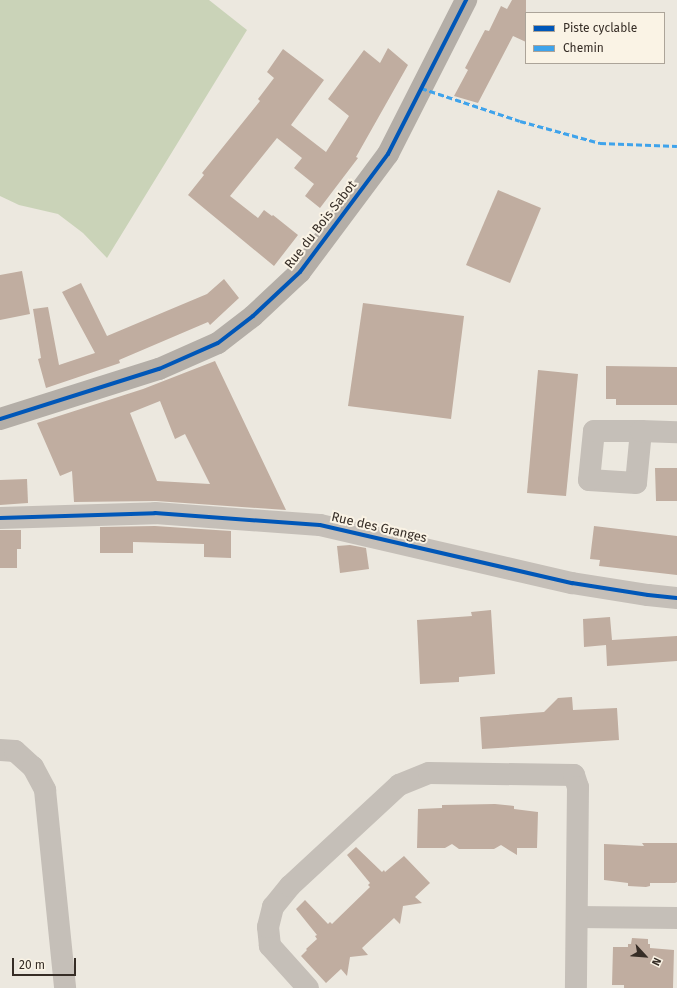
<!DOCTYPE html>
<html>
<head>
<meta charset="utf-8">
<style>
	body { margin:0 }
	#map { position:relative; width:677px; height:988px; overflow:hidden; background:#ece8df; font-family:"Fira Sans",sans-serif }
	div>[style] { position:absolute }
	.green>* { inset:0; background:#cad3b8 }
	.building>* { inset:0; background:#c0ada0 }
	.minor>* { height:22px; margin:-11px; padding:0 11px; transform-origin:11px; border-radius:11px; background:#c5bfb8 }
	.major>* { height:22px; margin:-11px; padding:0 11px; transform-origin:11px; border-radius:11px; background:#b4aea7 }
	.quiet>* { height:3px; margin-top:-1.5px; transform-origin:0; background:repeating-linear-gradient(90deg,#3fa3eb 0 6px,transparent 0 9px) }
	.cycleway>* { height:4px; margin:-2px; padding:0 2px; transform-origin:2px; border-radius:2px; background:#0057b8 }
	span { translate:-50% -50%; white-space:nowrap; text-align:center; line-height:1.15; -webkit-text-stroke:4px #faf3e5; paint-order:stroke }
	.street-label { font-size:13px; color:#362d26 }
	.legend { position:absolute; left:525px; top:12px; width:140px; height:52px; box-sizing:border-box; background:#faf3e5; border:1px solid #aca499; margin:0; padding:5px 7px; list-style:none; font-size:12px; color:#362d26 }
	.legend li { display:flex; align-items:center; gap:8px; height:20px }
	.legend b { width:20px; border:1px solid #aca499 }
	.north { position:absolute; left:625px; top:936px; width:40px; height:40px; -webkit-text-stroke:3px #faf3e5; paint-order:stroke; rotate:116deg; font-size:11px; font-weight:700; line-height:16px; text-align:center; color:#362d26 }
	.north::after { content:''; display:block; margin:auto; width:14px; height:18px; background:#362d26; clip-path:polygon(50% 0,100% 100%,50% 72%,0 100%) }
	.scale { position:absolute; left:12px; top:958px; width:64px; height:18px; box-sizing:border-box; border:2px solid #362d26; border-top:0; padding-left:5px; font-size:12px; line-height:14px; white-space:nowrap; color:#362d26; -webkit-text-stroke:3px #faf3e5; paint-order:stroke }
</style>
</head>
<body>
<div id="map">
	<div class="green">
		<div style="clip-path:polygon(0 0,209px 0,247px 30px,107px 258px,83px 233px,58px 214px,19px 205px,0 196px)"></div>
	</div>
	<div class="building">
		<div style="clip-path:polygon(512px 0,526px 0,526px 42px,513px 36px,478px 103px,454px 96px,468px 70px,465px 68px,485px 30px,489px 31px,501px 6px,507px 9px)"></div>
		<div style="clip-path:polygon(388px 48px,408px 65px,356px 157px,358px 158px,320px 208px,305px 196px,314px 184px,294px 168px,302px 158px,277px 138px,230px 196px,258px 218px,264px 210px,272px 216px,273px 215px,298px 235px,274px 266px,188px 195px,204px 175px,202px 173px,260px 101px,258px 99px,274px 78px,267px 72px,283px 49px,324px 80px,291px 125px,326px 152px,349px 116px,328px 99px,364px 50px,380px 63px)"></div>
		<div style="clip-path:polygon(498px 190px,541px 208px,510px 283px,466px 265px)"></div>
		<div style="clip-path:polygon(22px 271px,30px 314px,0 320px,0 275px)"></div>
		<div style="clip-path:polygon(224px 279px,239px 298px,210px 325px,208px 322px,119px 360px,120px 363px,46px 388px,38px 359px,41px 358px,33px 309px,48px 307px,59px 365px,95px 353px,62px 292px,81px 283px,107px 336px,207px 294px)"></div>
		<div style="clip-path:polygon(363px 303px,464px 316px,451px 419px,348px 406px)"></div>
		<div style="clip-path:polygon(evenodd,215px 361px,286px 510px,156px 501px,74px 502px,72px 471px,60px 476px,37px 423px,143px 389px,215px 361px,160px 401px,175px 439px,185px 434px,210px 484px,157px 481px,130px 413px,160px 401px)"></div>
		<div style="clip-path:polygon(606px 366px,677px 367px,677px 405px,616px 405px,616px 399px,606px 399px)"></div>
		<div style="clip-path:polygon(538px 370px,578px 374px,566px 496px,527px 493px)"></div>
		<div style="clip-path:polygon(655px 468px,677px 468px,677px 501px,656px 501px)"></div>
		<div style="clip-path:polygon(27px 479px,28px 503px,0 505px,0 480px)"></div>
		<div style="clip-path:polygon(155px 526px,231px 531px,231px 558px,204px 557px,204px 544px,133px 542px,133px 553px,100px 553px,100px 527px)"></div>
		<div style="clip-path:polygon(594px 526px,677px 536px,677px 575px,599px 566px,600px 560px,590px 559px)"></div>
		<div style="clip-path:polygon(0 530px,21px 530px,21px 549px,17px 549px,17px 568px,0 568px)"></div>
		<div style="clip-path:polygon(350px 545px,366px 548px,369px 569px,340px 573px,337px 546px)"></div>
		<div style="clip-path:polygon(491px 610px,495px 674px,459px 677px,459px 682px,420px 684px,417px 620px,472px 616px,471px 612px)"></div>
		<div style="clip-path:polygon(610px 617px,612px 640px,677px 636px,677px 661px,607px 666px,606px 645px,584px 647px,583px 619px)"></div>
		<div style="clip-path:polygon(572px 697px,573px 710px,617px 708px,619px 740px,482px 749px,480px 717px,544px 712px,558px 698px)"></div>
		<div style="clip-path:polygon(495px 804px,514px 806px,514px 809px,538px 812px,537px 848px,517px 848px,517px 855px,501px 845px,494px 849px,459px 849px,452px 844px,445px 848px,417px 848px,418px 809px,442px 808px,442px 805px)"></div>
		<div style="clip-path:polygon(642px 843px,677px 843px,677px 882px,675px 883px,650px 883px,650px 886px,646px 887px,628px 886px,628px 883px,604px 880px,604px 844px,644px 846px)"></div>
		<div style="clip-path:polygon(356px 847px,382px 872px,384px 870px,385px 872px,404px 856px,430px 883px,415px 897px,422px 903px,403px 906px,400px 924px,394px 918px,362px 948px,368px 955px,350px 957px,347px 976px,341px 969px,326px 983px,301px 956px,307px 950px,306px 949px,317px 939px,315px 936px,317px 935px,296px 909px,305px 900px,328px 924px,330px 922px,332px 924px,370px 887px,368px 885px,370px 883px,347px 855px)"></div>
		<div style="clip-path:polygon(632px 938px,648px 939px,648px 944px,650px 944px,650px 948px,674px 950px,673px 988px,624px 988px,624px 985px,612px 985px,613px 947px,628px 947px,628px 944px,631px 944px)"></div>
	</div>
	<div class="minor">
		<div style="left:641px;top:431px;width:52px;rotate:95.5deg"></div>
		<div style="left:636px;top:483px;width:47px;rotate:-176.3deg"></div>
		<div style="left:589px;top:480px;width:49px;rotate:-84.2deg"></div>
		<div style="left:594px;top:431px;width:47px"></div>
		<div style="left:641px;top:431px;width:36px;rotate:2deg"></div>
		<div style="left:0;top:518px;width:155px;rotate:-1.8deg"></div>
		<div style="left:155px;top:513px;width:165px;rotate:4.2deg"></div>
		<div style="left:320px;top:525px;width:259px;rotate:13deg"></div>
		<div style="left:572px;top:583px;width:77px;rotate:9deg"></div>
		<div style="left:648px;top:595px;width:29px;rotate:6deg"></div>
		<div style="left:0;top:750px;width:15px;rotate:4deg"></div>
		<div style="left:15px;top:751px;width:24px;rotate:42deg"></div>
		<div style="left:33px;top:767px;width:26px;rotate:62deg"></div>
		<div style="left:45px;top:790px;width:199px;rotate:84.2deg"></div>
		<div style="left:577px;top:917px;width:100px;rotate:0.6deg"></div>
		<div style="left:308px;top:988px;width:57px;rotate:-132.1deg"></div>
		<div style="left:270px;top:946px;width:19px;rotate:-96deg"></div>
		<div style="left:268px;top:927px;width:21px;rotate:-76deg"></div>
		<div style="left:273px;top:907px;width:27px;rotate:-51deg"></div>
		<div style="left:290px;top:886px;width:149px;rotate:-42.8deg"></div>
		<div style="left:399px;top:785px;width:32px;rotate:-22deg"></div>
		<div style="left:429px;top:773px;width:145px;rotate:0.8deg"></div>
		<div style="left:574px;top:775px;width:13px;rotate:72deg"></div>
		<div style="left:578px;top:787px;width:201px;rotate:90.6deg"></div>
	</div>
	<div class="major">
		<div style="left:0;top:419px;width:167px;rotate:-17.5deg"></div>
		<div style="left:159px;top:369px;width:64px;rotate:-23.8deg"></div>
		<div style="left:218px;top:343px;width:44px;rotate:-37.6deg"></div>
		<div style="left:253px;top:316px;width:64px;rotate:-43.1deg"></div>
		<div style="left:300px;top:272px;width:147px;rotate:-53.3deg"></div>
		<div style="left:388px;top:154px;width:173px;rotate:-63.1deg"></div>
	</div>
	<div class="quiet">
		<div style="left:421px;top:88px;width:104px;rotate:18.4deg"></div>
		<div style="left:520px;top:121px;width:83px;rotate:15.4deg"></div>
		<div style="left:600px;top:143px;width:77px;rotate:2.2deg"></div>
	</div>
	<div class="cycleway">
		<div style="left:0;top:419px;width:167px;rotate:-17.5deg"></div>
		<div style="left:159px;top:369px;width:64px;rotate:-23.8deg"></div>
		<div style="left:218px;top:343px;width:44px;rotate:-37.6deg"></div>
		<div style="left:253px;top:316px;width:64px;rotate:-43.1deg"></div>
		<div style="left:300px;top:272px;width:147px;rotate:-53.3deg"></div>
		<div style="left:388px;top:154px;width:173px;rotate:-63.1deg"></div>
		<div style="left:0;top:518px;width:155px;rotate:-1.8deg"></div>
		<div style="left:155px;top:513px;width:165px;rotate:4.2deg"></div>
		<div style="left:320px;top:525px;width:259px;rotate:13deg"></div>
		<div style="left:572px;top:583px;width:77px;rotate:9deg"></div>
		<div style="left:648px;top:595px;width:29px;rotate:6deg"></div>
	</div>
	<div class="street-label">
		<span style="left:321px;top:225px;rotate:-52deg">Rue du Bois Sabot</span>
		<span style="left:379px;top:528px;rotate:13deg">Rue des Granges</span>
	</div>
	<ul class="legend">
	<li><b style="height:5px;background:#0057b8"></b>Piste cyclable</li>
	<li><b style="height:5px;background:#3fa3eb"></b>Chemin</li>
	</ul>
	<div class="north">N</div>
	<div class="scale">20 m</div>
</div>
</body>
</html>
